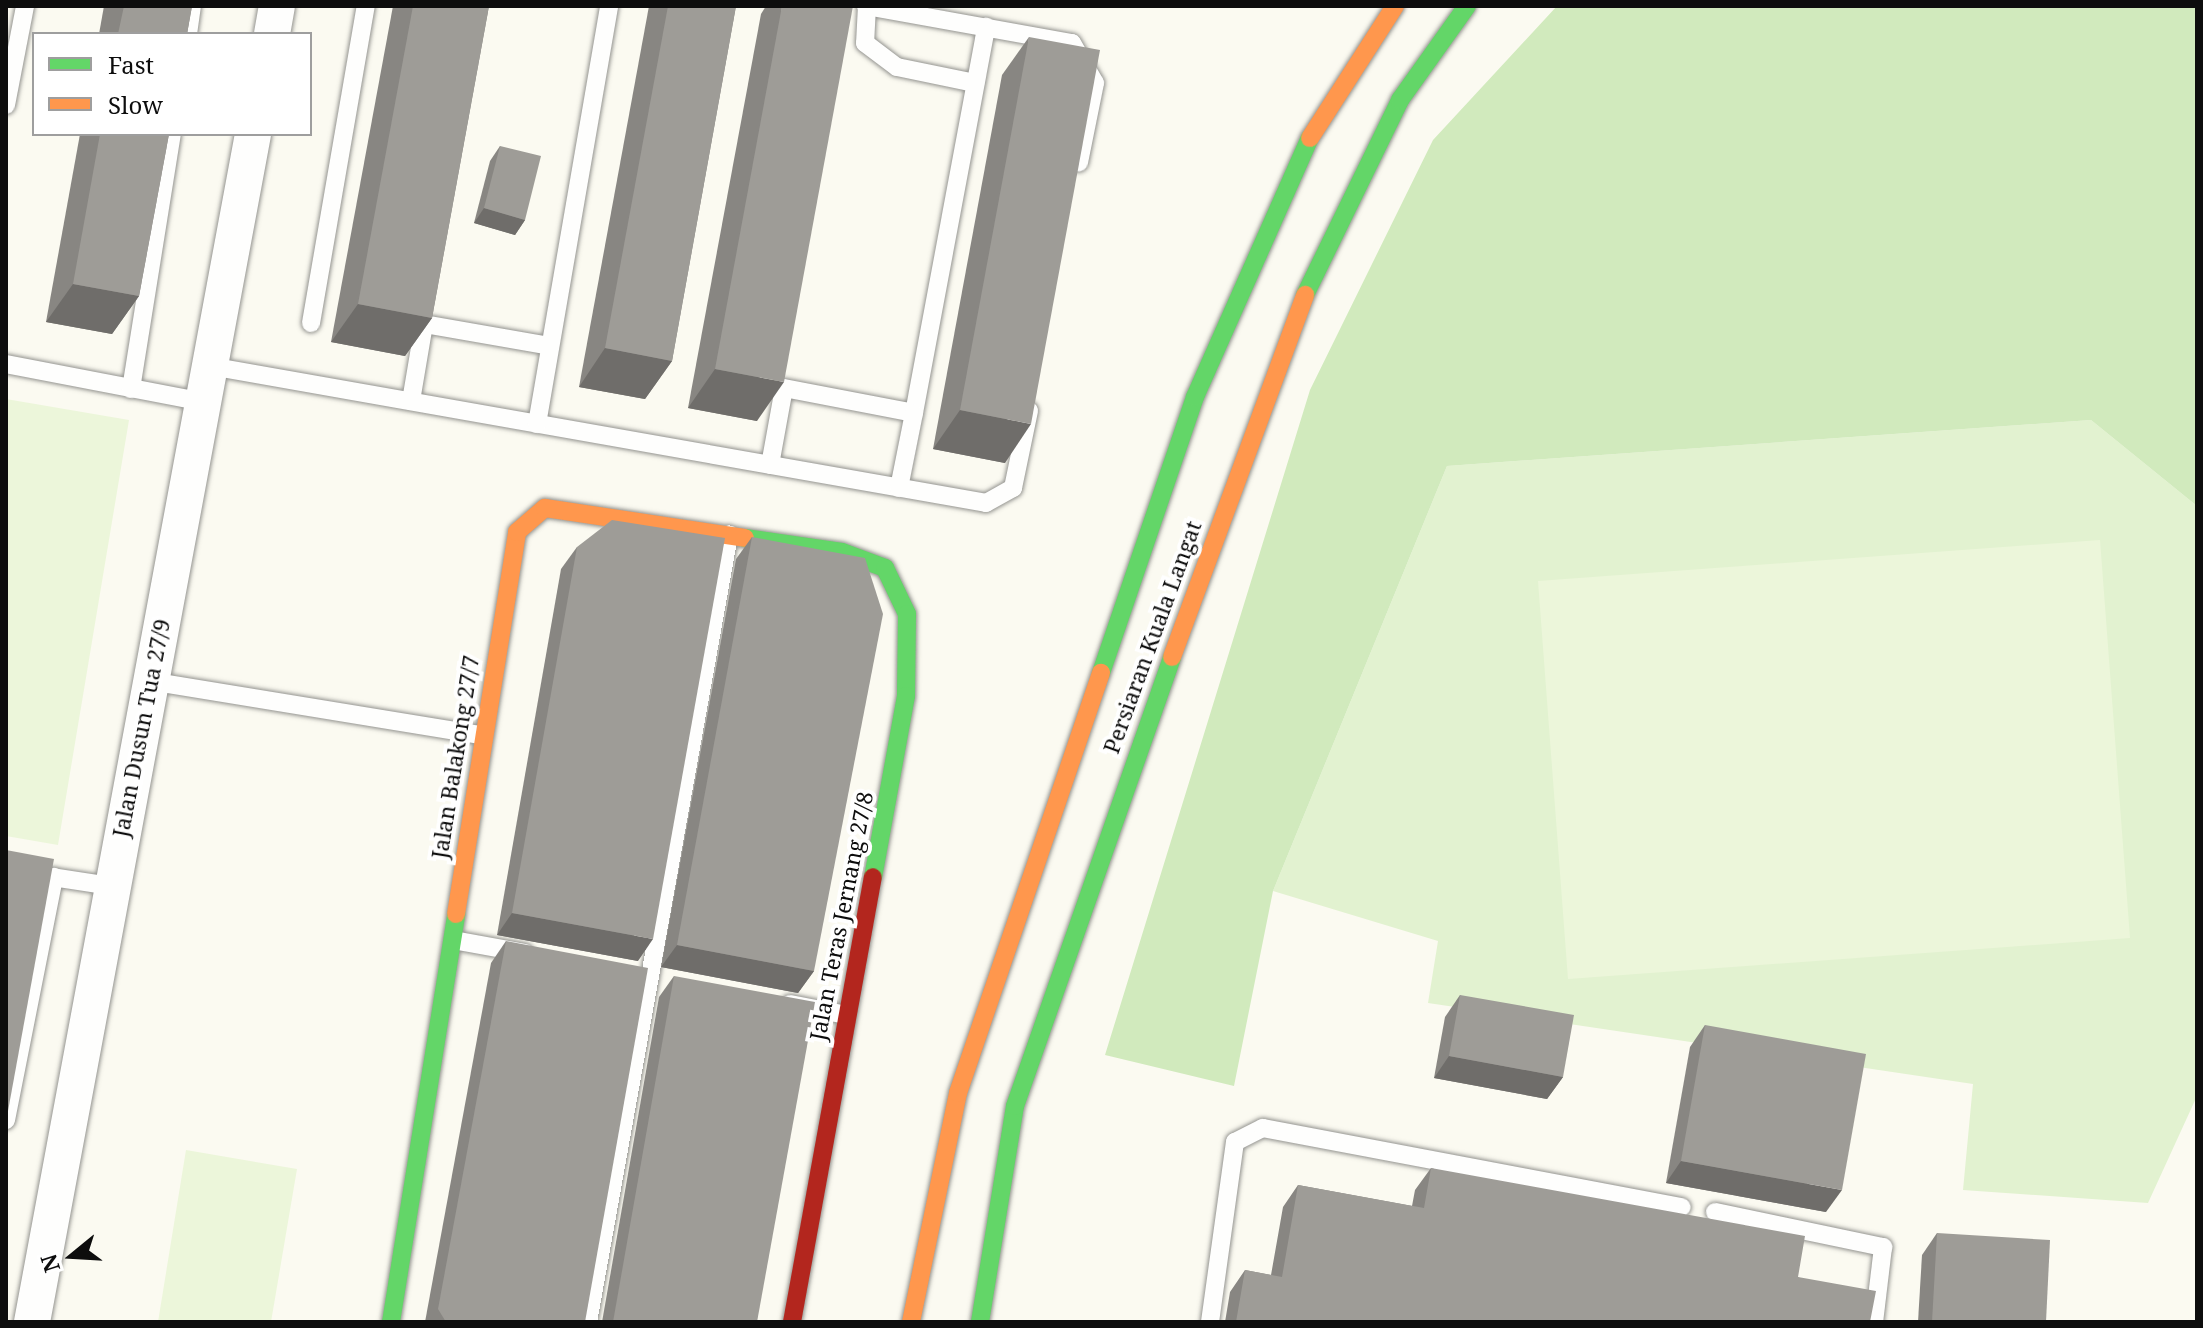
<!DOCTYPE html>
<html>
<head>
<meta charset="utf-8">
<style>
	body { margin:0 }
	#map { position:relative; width:2203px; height:1328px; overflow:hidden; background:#fbfaf1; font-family:"Noto Serif",serif }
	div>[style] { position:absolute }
	.green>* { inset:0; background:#e2f2d0 }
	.forest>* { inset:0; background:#d1eabd }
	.pitch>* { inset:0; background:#ecf6da }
	.roads { filter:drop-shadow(0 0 2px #949490) drop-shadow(0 0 2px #949490) }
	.lane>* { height:18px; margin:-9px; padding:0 9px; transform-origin:9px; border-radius:9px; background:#fefefd }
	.street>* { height:36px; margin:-18px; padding:0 18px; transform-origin:18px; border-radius:18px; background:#fefefd }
	.fast>* { height:18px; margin:-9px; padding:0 9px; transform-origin:9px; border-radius:9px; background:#63d668 }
	.slow>* { height:18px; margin:-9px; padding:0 9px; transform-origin:9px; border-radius:9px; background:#ff974d }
	.jam>* { height:18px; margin:-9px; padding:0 9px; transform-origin:9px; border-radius:9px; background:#b3261e }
	.wall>* { inset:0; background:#888682 }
	.shaded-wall>* { inset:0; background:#6f6d6a }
	.building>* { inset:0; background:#9e9c97 }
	span { translate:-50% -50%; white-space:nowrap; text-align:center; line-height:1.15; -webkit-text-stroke:8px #fff; paint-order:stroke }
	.street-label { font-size:22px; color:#0d0d0d }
	.frame { position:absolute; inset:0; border:8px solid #0d0d0d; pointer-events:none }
	.legend { position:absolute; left:32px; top:32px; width:280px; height:104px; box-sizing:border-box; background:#fff; border:2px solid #9e9e9e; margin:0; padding:10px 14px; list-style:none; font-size:24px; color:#0d0d0d }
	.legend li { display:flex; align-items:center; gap:16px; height:40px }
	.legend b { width:40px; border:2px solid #9e9e9e }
	.north { position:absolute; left:32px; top:1216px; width:80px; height:80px; -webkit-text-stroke:6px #fff; paint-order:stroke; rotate:252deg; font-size:22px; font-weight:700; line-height:32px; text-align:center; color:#0d0d0d }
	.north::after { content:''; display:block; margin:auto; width:28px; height:36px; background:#0d0d0d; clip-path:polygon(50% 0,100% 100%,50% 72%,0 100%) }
</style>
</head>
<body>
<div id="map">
	<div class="green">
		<div style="clip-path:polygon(2091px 420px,2197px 506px,2197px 1096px,2148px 1203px,1963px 1190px,1973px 1084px,1428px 1003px,1438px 941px,1273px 891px,1447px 466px)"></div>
	</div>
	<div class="forest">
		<div style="clip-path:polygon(1557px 6px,2197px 6px,2197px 506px,2091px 420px,1447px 466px,1273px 891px,1234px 1086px,1105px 1055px,1310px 390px,1433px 140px)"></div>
	</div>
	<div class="pitch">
		<div style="clip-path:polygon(6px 399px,129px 420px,58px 845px,6px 836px)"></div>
		<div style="clip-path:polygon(2100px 540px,2130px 938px,1568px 979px,1538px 581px)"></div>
		<div style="clip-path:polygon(186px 1150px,297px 1169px,271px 1322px,158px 1322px)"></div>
	</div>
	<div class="roads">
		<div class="lane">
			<div style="left:866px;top:6px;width:209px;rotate:10.2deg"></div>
			<div style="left:1072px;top:43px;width:46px;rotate:60.1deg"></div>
			<div style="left:1095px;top:83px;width:81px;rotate:101.4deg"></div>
			<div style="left:867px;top:6px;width:37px;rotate:93deg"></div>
			<div style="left:865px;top:43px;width:40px;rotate:37deg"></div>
			<div style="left:897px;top:67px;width:80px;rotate:11.6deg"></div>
			<div style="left:188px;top:34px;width:28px;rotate:-82deg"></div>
			<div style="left:6px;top:105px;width:101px;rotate:-79.1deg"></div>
			<div style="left:311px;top:323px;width:322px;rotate:-80.2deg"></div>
			<div style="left:6px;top:364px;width:201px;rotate:10.9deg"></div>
			<div style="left:210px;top:366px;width:788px;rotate:10.01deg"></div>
			<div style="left:986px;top:503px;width:31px;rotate:-29deg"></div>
			<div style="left:1013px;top:488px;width:79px;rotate:-78.3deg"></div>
			<div style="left:131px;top:389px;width:258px;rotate:-80.9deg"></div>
			<div style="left:411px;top:401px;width:78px;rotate:-80.4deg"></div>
			<div style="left:424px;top:324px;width:128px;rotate:9.9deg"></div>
			<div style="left:537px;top:424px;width:424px;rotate:-80.2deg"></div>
			<div style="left:770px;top:465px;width:78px;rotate:-79.7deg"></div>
			<div style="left:784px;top:388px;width:132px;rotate:10.9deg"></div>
			<div style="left:914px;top:413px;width:393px;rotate:-79.4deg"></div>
			<div style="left:899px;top:488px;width:76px;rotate:-78.7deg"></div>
			<div style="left:150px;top:681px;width:334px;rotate:9.3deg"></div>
			<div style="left:6px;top:870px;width:106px;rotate:8.7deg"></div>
			<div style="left:453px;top:940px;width:73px;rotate:10.2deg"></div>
			<div style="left:790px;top:1004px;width:57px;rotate:11.1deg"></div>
			<div style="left:6px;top:1120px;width:248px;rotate:-78.8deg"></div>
			<div style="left:1715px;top:1212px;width:172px;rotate:11.8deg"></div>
			<div style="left:1883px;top:1247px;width:76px;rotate:96.8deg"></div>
			<div style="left:588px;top:1322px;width:800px;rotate:-79.84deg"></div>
			<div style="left:1210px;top:1322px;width:182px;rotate:-82.1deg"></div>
			<div style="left:1235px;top:1142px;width:31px;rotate:-27deg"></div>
			<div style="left:1263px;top:1128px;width:426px;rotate:10.7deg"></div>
		</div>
		<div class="street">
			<div style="left:272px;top:34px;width:28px;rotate:-80deg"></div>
			<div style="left:32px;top:1322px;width:1208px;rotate:-79.46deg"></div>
		</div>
		<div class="fast">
			<div style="left:1305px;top:295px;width:217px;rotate:-64deg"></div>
			<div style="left:1400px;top:100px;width:115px;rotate:-54.5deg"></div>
			<div style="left:745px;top:538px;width:98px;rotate:8.2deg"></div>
			<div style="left:842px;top:552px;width:46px;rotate:20.4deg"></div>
			<div style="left:885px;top:568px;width:51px;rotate:64.4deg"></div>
			<div style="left:907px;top:614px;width:82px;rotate:90.7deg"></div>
			<div style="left:906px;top:696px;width:184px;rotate:100.3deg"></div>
			<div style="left:1101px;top:673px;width:292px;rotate:-71.2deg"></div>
			<div style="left:1195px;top:397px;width:283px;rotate:-66.1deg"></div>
			<div style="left:391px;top:1322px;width:413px;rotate:-80.9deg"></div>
			<div style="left:980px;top:1322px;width:219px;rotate:-80.8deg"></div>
			<div style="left:1015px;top:1106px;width:476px;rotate:-70.7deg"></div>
		</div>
		<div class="slow">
			<div style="left:1310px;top:138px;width:157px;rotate:-57.2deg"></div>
			<div style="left:1172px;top:657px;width:386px;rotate:-69.8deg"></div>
			<div style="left:456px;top:914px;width:387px;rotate:-80.9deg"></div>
			<div style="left:517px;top:532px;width:37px;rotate:-41deg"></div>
			<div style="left:545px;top:508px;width:202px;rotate:8.5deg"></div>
			<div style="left:911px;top:1322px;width:234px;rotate:-78.4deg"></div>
			<div style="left:958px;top:1093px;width:444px;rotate:-71.2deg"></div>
		</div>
		<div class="jam">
			<div style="left:792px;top:1322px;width:452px;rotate:-79.7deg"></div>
		</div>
	</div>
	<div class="wall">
		<div style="clip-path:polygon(104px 6px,192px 6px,187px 34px,99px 34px)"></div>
		<div style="clip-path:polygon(393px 6px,489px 6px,432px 318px,405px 356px,331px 342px)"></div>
		<div style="clip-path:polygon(649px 6px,736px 6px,672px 361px,645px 399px,579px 387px)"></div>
		<div style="clip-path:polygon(766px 6px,782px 6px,757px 421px,688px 408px,761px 14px)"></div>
		<div style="clip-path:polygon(1029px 37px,1005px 463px,933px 449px,1002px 75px)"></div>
		<div style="clip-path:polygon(80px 134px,169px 134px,139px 296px,112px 334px,46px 322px)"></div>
		<div style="clip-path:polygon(500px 146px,525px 220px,515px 235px,474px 223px,490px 161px)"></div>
		<div style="clip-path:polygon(752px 537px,814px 971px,798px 993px,661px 967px,736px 559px)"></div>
		<div style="clip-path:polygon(577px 547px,638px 961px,497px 935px,561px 569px)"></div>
		<div style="clip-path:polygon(506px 941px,585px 1322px,425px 1322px,491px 963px)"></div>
		<div style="clip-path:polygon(674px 976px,757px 1322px,602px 1322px,659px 997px)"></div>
		<div style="clip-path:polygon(1460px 995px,1563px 1077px,1547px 1099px,1434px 1078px,1445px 1017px)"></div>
		<div style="clip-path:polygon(1705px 1025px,1826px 1212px,1666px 1183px,1690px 1047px)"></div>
		<div style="clip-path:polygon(1431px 1168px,1798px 1277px,1870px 1322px,1225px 1322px,1230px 1292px,1245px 1270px,1271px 1275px,1283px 1207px,1298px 1185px,1412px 1206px,1415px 1190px)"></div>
		<div style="clip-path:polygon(1937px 1233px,2046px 1322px,1918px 1322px,1922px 1255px)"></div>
	</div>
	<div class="shaded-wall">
		<div style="clip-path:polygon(484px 208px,525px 220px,515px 235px,474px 223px)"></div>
		<div style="clip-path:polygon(73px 284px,139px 296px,112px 334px,46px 322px)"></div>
		<div style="clip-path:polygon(358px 304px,432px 318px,405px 356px,331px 342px)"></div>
		<div style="clip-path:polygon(605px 348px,672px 361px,645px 399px,579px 387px)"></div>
		<div style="clip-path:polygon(715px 369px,784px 382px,757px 421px,688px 408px)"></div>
		<div style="clip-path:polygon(960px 410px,1031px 424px,1005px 463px,933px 449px)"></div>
		<div style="clip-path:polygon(512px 913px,653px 939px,638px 961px,497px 935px)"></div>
		<div style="clip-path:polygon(677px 945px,814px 971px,798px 993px,661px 967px)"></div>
		<div style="clip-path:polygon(1449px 1056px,1563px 1077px,1547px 1099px,1434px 1078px)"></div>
		<div style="clip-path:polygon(1681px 1161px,1842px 1190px,1826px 1212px,1666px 1183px)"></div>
	</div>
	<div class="building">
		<div style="clip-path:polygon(124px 6px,192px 6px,187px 34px,118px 34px)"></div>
		<div style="clip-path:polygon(413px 6px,489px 6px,432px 318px,358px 304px)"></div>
		<div style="clip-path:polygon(668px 6px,736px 6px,672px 361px,605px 348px)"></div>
		<div style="clip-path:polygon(782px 6px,853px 6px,784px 382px,715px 369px)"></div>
		<div style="clip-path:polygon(1029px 37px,1100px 50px,1031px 424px,960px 410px)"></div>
		<div style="clip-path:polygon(100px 134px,169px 134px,139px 296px,73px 284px)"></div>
		<div style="clip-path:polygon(500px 146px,541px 156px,525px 220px,484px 208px)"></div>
		<div style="clip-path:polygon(612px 520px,725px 538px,653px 939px,512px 913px,577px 547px)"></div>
		<div style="clip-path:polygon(752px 537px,865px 558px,883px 614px,814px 971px,677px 945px)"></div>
		<div style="clip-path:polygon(6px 850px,54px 859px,6px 1122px)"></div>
		<div style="clip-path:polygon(506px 941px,648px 968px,585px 1322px,446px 1322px,438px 1309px)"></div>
		<div style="clip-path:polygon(674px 976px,815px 1002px,757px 1322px,613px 1322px)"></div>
		<div style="clip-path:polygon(1460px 995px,1574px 1015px,1563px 1077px,1449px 1056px)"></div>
		<div style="clip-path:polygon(1705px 1025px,1866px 1054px,1842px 1190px,1681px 1161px)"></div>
		<div style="clip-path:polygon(1431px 1168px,1805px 1236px,1798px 1277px,1876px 1291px,1870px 1322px,1236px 1322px,1245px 1270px,1282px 1277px,1298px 1185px,1424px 1208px)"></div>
		<div style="clip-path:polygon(1937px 1233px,2050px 1240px,2046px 1322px,1932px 1322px)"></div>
	</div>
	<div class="street-label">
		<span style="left:1152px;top:637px;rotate:-70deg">Persiaran Kuala Langat</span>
		<span style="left:141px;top:728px;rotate:-79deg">Jalan Dusun Tua 27/9</span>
		<span style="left:455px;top:757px;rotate:-81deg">Jalan Balakong 27/7</span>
		<span style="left:841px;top:916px;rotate:-79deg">Jalan Teras Jernang 27/8</span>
	</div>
	<div class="frame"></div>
	<ul class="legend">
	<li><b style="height:10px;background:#63d668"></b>Fast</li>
	<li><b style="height:10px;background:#ff974d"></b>Slow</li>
	</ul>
	<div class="north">N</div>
</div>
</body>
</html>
